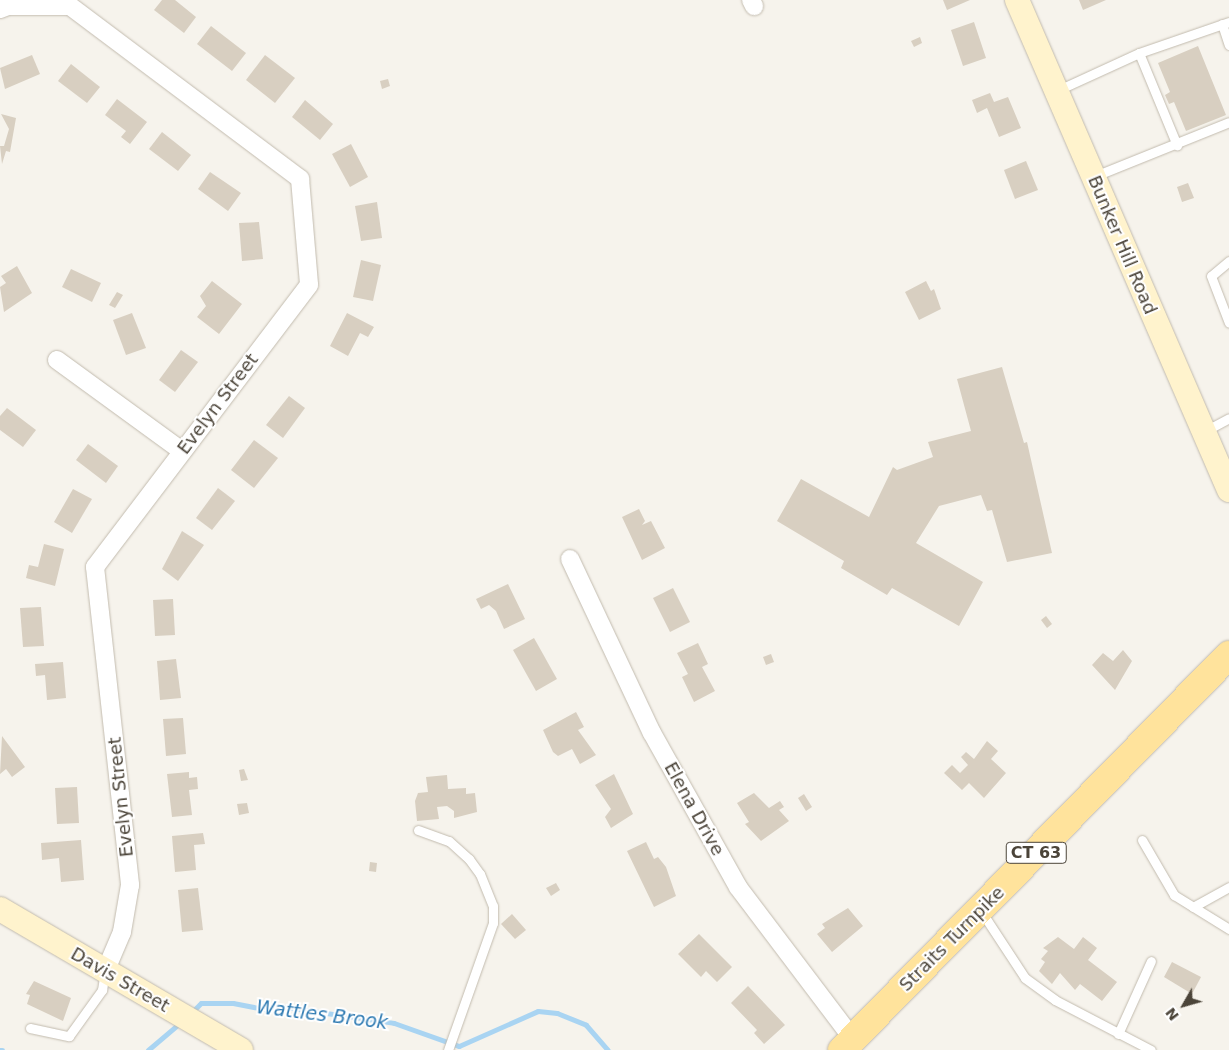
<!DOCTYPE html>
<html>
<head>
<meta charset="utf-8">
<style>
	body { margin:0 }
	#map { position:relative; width:1229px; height:1050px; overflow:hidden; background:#f6f3ec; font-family:"DejaVu Sans",sans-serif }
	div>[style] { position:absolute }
	.stream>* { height:5px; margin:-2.5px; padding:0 2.5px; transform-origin:2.5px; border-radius:2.5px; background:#a9d4f2 }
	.building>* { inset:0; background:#d8cfc1 }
	.roads { filter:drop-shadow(0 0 1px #c2bbae) drop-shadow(0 0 1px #c2bbae) }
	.service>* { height:9px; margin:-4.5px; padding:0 4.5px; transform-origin:4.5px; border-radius:4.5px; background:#fff }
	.minor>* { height:18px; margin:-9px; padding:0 9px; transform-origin:9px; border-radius:9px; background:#fff }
	.secondary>* { height:24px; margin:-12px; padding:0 12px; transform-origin:12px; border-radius:12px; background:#fff3cd }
	.primary>* { height:28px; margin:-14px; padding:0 14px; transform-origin:14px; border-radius:14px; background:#ffe39c }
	span { translate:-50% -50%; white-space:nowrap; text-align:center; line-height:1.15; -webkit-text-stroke:4px #fff; paint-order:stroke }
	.shield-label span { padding:1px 4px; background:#fff; border:1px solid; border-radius:4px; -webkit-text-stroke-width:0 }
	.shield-label { font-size:16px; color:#4b4439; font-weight:700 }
	.street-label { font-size:18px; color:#4b4439 }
	.water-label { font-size:19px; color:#2e7ab2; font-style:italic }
	.north { position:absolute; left:1159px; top:980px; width:50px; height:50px; -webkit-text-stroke:4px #fff; paint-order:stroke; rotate:232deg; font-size:14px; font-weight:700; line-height:20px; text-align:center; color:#4b4439 }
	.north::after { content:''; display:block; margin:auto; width:18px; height:22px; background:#4b4439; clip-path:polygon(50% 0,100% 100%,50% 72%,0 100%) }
</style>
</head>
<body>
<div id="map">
	<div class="stream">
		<div style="left:191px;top:1013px;width:14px;rotate:-45deg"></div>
		<div style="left:201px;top:1003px;width:32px"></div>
		<div style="left:233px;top:1003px;width:32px;rotate:11deg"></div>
		<div style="left:264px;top:1009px;width:14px;rotate:-12deg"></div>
		<div style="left:278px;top:1006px;width:117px;rotate:8.3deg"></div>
		<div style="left:394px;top:1023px;width:69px;rotate:19.5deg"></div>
		<div style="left:459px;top:1046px;width:86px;rotate:-23.9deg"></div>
		<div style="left:538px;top:1011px;width:19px;rotate:6deg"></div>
		<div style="left:557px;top:1013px;width:31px;rotate:22deg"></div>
		<div style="left:586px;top:1025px;width:33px;rotate:49deg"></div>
		<div style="left:0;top:1050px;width:2px"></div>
		<div style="left:148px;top:1050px;width:43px;rotate:-40.3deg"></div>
	</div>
	<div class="building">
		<div style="clip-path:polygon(162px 0,175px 0,196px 17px,184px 33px,154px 10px)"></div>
		<div style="clip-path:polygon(943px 0,970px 0,947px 10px)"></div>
		<div style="clip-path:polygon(1079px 0,1106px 0,1083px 10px)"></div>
		<div style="clip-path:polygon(974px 22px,986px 58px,963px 66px,951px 30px)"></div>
		<div style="clip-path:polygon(211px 26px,246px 53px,232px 71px,197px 44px)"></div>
		<div style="clip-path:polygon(920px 37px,922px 43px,914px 47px,911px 41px)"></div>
		<div style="clip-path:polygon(1198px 46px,1226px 115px,1186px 131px,1174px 102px,1169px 104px,1165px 95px,1170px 92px,1158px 63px)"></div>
		<div style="clip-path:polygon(32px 55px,40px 74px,5px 89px,0 68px)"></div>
		<div style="clip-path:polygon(265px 55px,295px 78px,275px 103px,246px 80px)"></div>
		<div style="clip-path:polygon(71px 64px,100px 87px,87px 103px,58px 81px)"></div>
		<div style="clip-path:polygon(388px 79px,390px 86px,382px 89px,380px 81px)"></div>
		<div style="clip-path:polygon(990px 93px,994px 102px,1008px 97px,1021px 128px,999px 137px,987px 108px,977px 113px,972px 100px)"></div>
		<div style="clip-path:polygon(117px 99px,147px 122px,130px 144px,121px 137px,126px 131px,105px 115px)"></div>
		<div style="clip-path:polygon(305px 100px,333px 124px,320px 140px,292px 117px)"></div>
		<div style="clip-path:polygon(1px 114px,16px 118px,10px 152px,6px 151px,2px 164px,0 146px,4px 146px,9px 129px)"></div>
		<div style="clip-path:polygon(162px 132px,191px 155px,178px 171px,149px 149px)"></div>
		<div style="clip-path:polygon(351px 144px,368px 177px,350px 187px,332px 154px)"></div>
		<div style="clip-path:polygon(1026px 161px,1038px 190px,1015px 199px,1004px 170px)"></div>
		<div style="clip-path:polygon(210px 172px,241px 193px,228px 211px,198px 189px)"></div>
		<div style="clip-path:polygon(1188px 183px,1194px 198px,1182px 202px,1177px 187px)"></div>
		<div style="clip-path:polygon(377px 202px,382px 238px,361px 241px,355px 206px)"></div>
		<div style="clip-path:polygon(259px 222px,263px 259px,242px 261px,239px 223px)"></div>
		<div style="clip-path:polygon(361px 260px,381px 265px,373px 301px,353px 297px)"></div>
		<div style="clip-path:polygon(17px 266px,32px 293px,4px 312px,0 287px,6px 283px,1px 276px)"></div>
		<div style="clip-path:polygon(71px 269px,101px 283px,92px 302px,62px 287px)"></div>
		<div style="clip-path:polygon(212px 281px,242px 304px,219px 334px,197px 317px,206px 306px,200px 296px)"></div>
		<div style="clip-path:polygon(926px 281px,931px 291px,934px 289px,941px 309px,919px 320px,905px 292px)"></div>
		<div style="clip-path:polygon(117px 292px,123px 295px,115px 308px,109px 305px)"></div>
		<div style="clip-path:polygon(132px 313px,146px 348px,126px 355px,113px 320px)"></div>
		<div style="clip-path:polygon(347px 313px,374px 327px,368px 337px,360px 333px,348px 356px,330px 346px)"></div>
		<div style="clip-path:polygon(181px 350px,198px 362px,175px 392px,159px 380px)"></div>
		<div style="clip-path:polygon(1002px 367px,1024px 443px,1027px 442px,1052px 553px,1007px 562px,992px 510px,987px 511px,981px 495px,939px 506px,916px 543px,983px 582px,959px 626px,892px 588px,887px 595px,841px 568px,844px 561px,777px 521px,801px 479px,869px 517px,893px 467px,897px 470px,933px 457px,928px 442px,971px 431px,957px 379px)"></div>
		<div style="clip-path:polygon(289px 396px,305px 408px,283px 438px,266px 425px)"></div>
		<div style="clip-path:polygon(7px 408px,36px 430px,23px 447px,0 430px,0 416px)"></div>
		<div style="clip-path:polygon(254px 440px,278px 458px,254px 488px,231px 470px)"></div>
		<div style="clip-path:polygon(88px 444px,118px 466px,106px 483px,76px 460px)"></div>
		<div style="clip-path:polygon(218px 488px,235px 501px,212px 530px,196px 518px)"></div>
		<div style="clip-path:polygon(73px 489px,92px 499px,72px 533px,54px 522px)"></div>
		<div style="clip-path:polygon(639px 509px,645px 521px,642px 525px,651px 521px,665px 548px,642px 560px,622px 517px)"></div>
		<div style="clip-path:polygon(182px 531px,204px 545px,178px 581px,162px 569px)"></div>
		<div style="clip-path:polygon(44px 544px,64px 549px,55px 586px,26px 578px,29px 565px,38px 567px)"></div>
		<div style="clip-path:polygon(508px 584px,525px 619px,504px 629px,496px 611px,489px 605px,481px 609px,476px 599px)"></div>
		<div style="clip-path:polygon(673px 588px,690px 622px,670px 632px,653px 598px)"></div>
		<div style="clip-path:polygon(173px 599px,175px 635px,155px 636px,153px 600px)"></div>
		<div style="clip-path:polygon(41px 607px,44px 646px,23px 647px,20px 608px)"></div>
		<div style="clip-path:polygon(1046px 616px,1052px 624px,1047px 628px,1041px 620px)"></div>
		<div style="clip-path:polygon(534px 638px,557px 679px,536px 691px,513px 650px)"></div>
		<div style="clip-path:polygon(698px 643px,708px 664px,702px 667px,715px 691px,694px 702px,682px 677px,688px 674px,677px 653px)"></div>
		<div style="clip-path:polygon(1123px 650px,1132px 661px,1115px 690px,1092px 665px,1103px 653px,1113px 661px)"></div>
		<div style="clip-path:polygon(771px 654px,774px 662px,766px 665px,763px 657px)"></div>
		<div style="clip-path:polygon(176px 659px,181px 698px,160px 700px,157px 661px)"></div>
		<div style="clip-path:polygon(63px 662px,66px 698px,47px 700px,45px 675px,36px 676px,35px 664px)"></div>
		<div style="clip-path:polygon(576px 712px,584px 727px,578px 730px,596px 755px,580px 764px,572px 749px,558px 756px,553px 752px,543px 730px)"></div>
		<div style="clip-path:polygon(183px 718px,186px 754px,166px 756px,163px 719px)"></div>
		<div style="clip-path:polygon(2px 736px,25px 767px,12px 777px,6px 769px,0 774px)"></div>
		<div style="clip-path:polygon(987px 741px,998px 751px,991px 759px,1006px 773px,984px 798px,969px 783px,962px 790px,944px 773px,952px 765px,960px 773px,968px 765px,961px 757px,966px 752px,974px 759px)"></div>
		<div style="clip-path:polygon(244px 769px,248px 780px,241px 781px,239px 770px)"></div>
		<div style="clip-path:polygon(189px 772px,189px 778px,197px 777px,198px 789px,189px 790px,192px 815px,172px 817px,167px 774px)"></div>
		<div style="clip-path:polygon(614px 774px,633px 814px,611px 828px,605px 817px,611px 809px,595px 785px)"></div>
		<div style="clip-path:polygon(447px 775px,448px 789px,466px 788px,466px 794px,475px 793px,477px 812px,454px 818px,454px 811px,447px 806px,437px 807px,439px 819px,417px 821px,415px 801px,418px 793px,428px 792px,426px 777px)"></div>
		<div style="clip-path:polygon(77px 787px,79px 823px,57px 824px,55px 788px)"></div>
		<div style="clip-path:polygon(754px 793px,769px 808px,780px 801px,784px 807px,779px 810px,789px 821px,761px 841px,745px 824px,749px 822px,737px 803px)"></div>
		<div style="clip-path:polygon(804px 794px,812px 807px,806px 811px,798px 798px)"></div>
		<div style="clip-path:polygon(247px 803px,249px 813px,239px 815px,237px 804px)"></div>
		<div style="clip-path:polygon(203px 833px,205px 844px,194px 845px,196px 870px,175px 872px,172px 836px)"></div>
		<div style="clip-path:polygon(81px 840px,84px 880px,61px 882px,59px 858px,42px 860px,41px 843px)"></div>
		<div style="clip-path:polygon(646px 842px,654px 859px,658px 857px,666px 867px,676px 896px,654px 907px,627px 851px)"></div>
		<div style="clip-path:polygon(370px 862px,377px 863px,376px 872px,369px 871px)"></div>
		<div style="clip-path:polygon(556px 883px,560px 890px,551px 896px,546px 888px)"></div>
		<div style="clip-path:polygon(198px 888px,203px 930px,182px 932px,178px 890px)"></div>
		<div style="clip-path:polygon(848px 908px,863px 926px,832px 952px,817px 934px,825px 928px,822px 924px)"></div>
		<div style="clip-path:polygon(512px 914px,526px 930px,515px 939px,501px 924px)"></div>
		<div style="clip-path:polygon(699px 934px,732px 967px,717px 982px,706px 971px,701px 977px,678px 954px)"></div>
		<div style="clip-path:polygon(1058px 937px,1074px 949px,1083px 937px,1097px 948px,1088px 960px,1117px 982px,1102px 1001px,1080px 984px,1075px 990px,1060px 973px,1052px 984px,1039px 971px,1045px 962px,1041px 959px,1048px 951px,1043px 948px)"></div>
		<div style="clip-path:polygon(1172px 962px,1201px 977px,1192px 994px,1164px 977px)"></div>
		<div style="clip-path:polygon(34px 981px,71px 998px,63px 1021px,27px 1004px,30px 995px,26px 994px)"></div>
		<div style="clip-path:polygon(748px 986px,785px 1025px,764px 1044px,754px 1033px,757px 1030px,731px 1003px)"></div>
	</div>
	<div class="roads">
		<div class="service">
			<div style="left:1222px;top:24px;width:22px;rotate:72deg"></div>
			<div style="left:1139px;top:53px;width:100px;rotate:67.6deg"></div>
			<div style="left:1056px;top:91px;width:91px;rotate:-24.6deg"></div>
			<div style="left:1139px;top:53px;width:95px;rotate:-19deg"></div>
			<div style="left:1095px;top:176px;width:144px;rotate:-21.9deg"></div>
			<div style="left:1229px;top:261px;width:23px;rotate:140deg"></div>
			<div style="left:1211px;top:276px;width:50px;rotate:69deg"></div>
			<div style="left:1205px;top:431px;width:27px;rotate:-28deg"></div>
			<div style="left:418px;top:830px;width:33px;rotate:20deg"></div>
			<div style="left:449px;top:841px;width:27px;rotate:42deg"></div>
			<div style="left:469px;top:859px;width:19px;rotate:54deg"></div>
			<div style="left:480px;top:874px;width:35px;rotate:68deg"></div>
			<div style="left:493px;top:906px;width:17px;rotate:90deg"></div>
			<div style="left:493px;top:923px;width:135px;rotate:109.5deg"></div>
			<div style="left:1142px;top:840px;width:64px;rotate:59.8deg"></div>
			<div style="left:1174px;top:895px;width:65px;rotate:31.7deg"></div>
			<div style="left:1193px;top:907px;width:41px;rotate:-29.1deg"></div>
			<div style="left:981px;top:911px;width:80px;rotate:56.7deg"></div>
			<div style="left:1025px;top:978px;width:37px;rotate:36deg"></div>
			<div style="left:1055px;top:1000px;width:108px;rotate:27.5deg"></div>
			<div style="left:30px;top:1028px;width:40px;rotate:12deg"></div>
			<div style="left:69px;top:1036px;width:57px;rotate:-54.3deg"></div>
			<div style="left:102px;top:990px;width:18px;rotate:-81deg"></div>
			<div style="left:1118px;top:1034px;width:80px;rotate:-65.7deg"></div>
		</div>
		<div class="minor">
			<div style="left:751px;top:0;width:7px;rotate:63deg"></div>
			<div style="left:0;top:9px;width:9px;rotate:-21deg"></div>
			<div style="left:8px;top:6px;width:62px"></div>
			<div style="left:70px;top:6px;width:288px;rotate:36.9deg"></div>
			<div style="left:300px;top:179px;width:106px;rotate:85.1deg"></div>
			<div style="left:309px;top:285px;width:354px;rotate:127.2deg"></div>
			<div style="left:95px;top:567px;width:320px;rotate:83.7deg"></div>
			<div style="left:130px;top:885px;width:48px;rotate:99.7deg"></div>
			<div style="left:122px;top:932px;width:43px;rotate:113deg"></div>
			<div style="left:57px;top:360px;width:155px;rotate:36.1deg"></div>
			<div style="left:570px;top:559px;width:192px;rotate:64.8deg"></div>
			<div style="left:652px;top:733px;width:176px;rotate:60.8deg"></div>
			<div style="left:738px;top:887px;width:191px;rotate:52.9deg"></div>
		</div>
		<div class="secondary">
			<div style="left:1017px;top:0;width:534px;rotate:66.6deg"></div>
			<div style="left:0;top:909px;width:279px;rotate:30.3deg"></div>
		</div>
		<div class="primary">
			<div style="left:842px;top:1050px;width:553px;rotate:-45.59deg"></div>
		</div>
	</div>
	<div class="shield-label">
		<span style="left:1036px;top:853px">CT 63</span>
	</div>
	<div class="street-label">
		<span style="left:1122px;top:245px;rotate:67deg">Bunker Hill Road</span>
		<span style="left:218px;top:404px;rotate:-53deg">Evelyn Street</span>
		<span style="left:121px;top:797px;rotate:-96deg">Evelyn Street</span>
		<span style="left:694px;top:809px;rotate:61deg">Elena Drive</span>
		<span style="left:952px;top:939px;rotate:-45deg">Straits Turnpike</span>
		<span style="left:120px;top:980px;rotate:30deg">Davis Street</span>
	</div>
	<div class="water-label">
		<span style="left:322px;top:1015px;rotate:7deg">Wattles Brook</span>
	</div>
	<div class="north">N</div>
</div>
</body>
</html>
